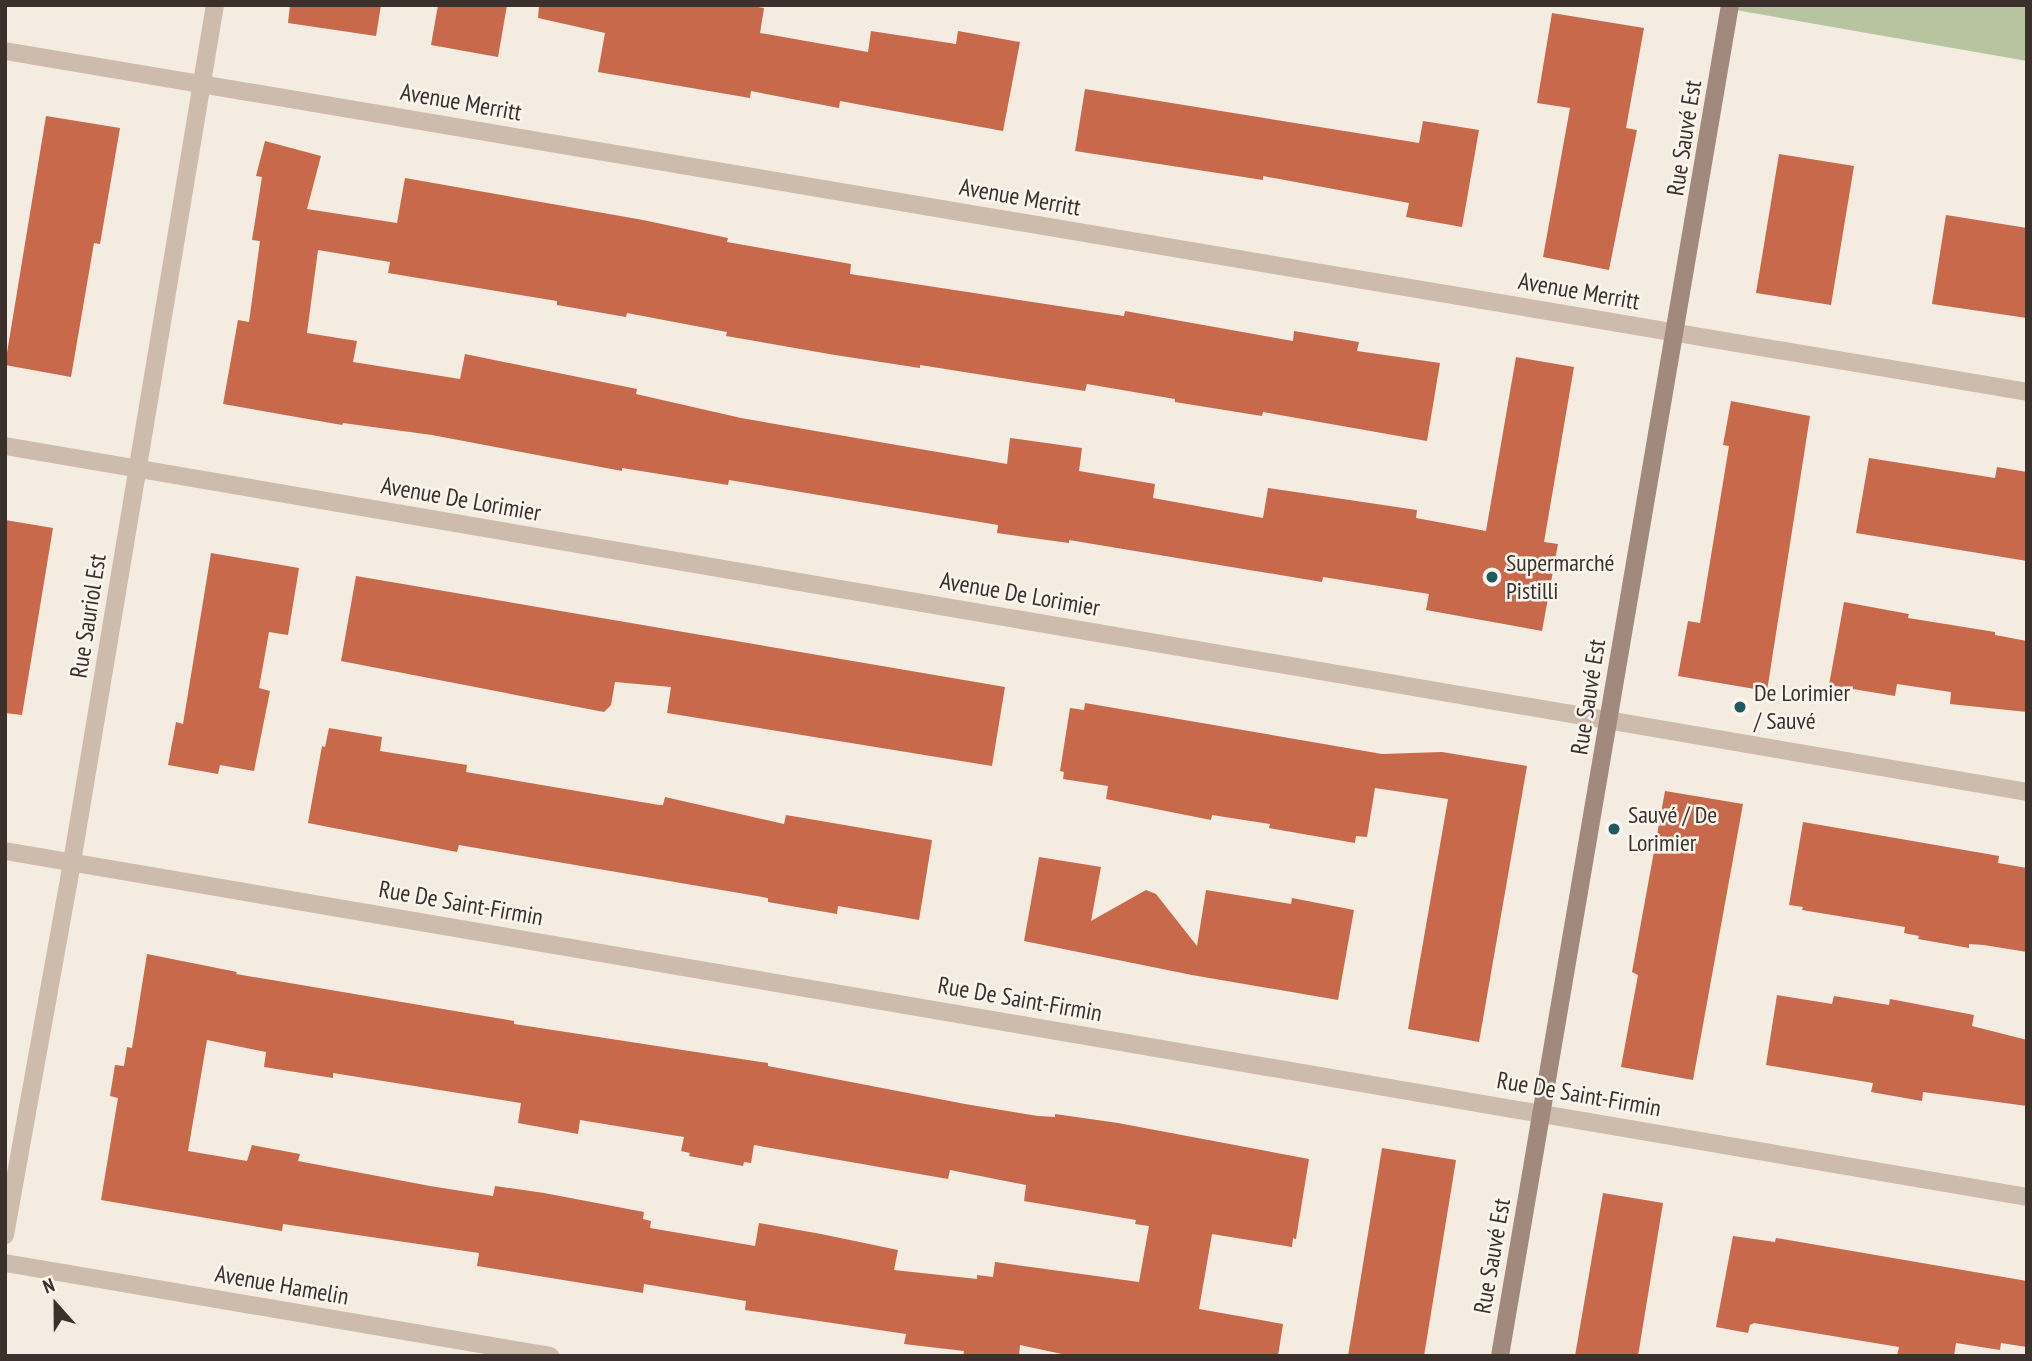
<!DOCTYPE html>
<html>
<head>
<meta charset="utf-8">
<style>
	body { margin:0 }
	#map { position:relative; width:2032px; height:1361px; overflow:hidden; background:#f4ebe1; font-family:"PT Sans Narrow",sans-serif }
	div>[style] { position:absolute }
	.green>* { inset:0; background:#b8c4a0 }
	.building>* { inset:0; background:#c8694b }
	.street>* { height:18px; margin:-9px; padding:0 9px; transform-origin:9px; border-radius:9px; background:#cdbbac }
	.secondary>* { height:18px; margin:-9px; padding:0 9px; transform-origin:9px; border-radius:9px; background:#a18a7d }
	.dots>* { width:19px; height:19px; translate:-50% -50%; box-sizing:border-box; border:4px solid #fbf5ee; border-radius:50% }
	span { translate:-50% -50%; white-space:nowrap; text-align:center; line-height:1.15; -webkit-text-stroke:5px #fbf5ee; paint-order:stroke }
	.street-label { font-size:24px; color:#3b302b }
	.poi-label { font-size:24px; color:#3b302b }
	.left { translate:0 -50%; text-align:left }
	.frame { position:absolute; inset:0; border:7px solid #3b302b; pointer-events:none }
	.north { position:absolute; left:21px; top:1270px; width:70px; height:70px; -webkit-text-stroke:5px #fbf5ee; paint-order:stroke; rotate:339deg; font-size:19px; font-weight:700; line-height:28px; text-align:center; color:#3b302b }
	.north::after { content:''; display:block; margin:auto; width:24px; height:32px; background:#3b302b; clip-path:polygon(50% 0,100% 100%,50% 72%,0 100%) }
</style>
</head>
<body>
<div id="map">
	<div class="green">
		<div style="clip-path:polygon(1730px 5px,2027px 5px,2027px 61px,1730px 9px)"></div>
	</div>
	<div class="building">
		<div style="clip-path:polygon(290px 5px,381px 5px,376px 36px,288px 23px)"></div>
		<div style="clip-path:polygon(438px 5px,507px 5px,498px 57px,431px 45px)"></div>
		<div style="clip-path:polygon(539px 5px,745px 5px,764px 8px,760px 33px,868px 52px,871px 31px,956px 44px,958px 31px,1020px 42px,1003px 131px,840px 101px,839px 108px,751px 91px,750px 98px,598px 72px,605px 33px,538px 18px)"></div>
		<div style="clip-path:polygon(1552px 13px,1644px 28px,1626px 128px,1637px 130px,1609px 270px,1543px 257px,1570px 108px,1537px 103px)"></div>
		<div style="clip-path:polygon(1085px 89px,1419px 143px,1423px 121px,1479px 130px,1462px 227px,1406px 217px,1409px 203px,1263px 176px,1263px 180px,1075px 151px)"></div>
		<div style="clip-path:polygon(46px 116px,120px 128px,100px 244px,94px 243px,71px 377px,5px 365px)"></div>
		<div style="clip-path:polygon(265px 141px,321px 156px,307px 209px,397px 223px,405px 178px,643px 220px,728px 238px,727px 242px,851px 264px,850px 274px,1124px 316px,1125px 311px,1293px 341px,1294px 331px,1359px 342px,1357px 351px,1440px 363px,1427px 441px,1263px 412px,1262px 416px,1175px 402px,1175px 399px,1087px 384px,1085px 391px,920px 365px,920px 368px,835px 355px,726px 336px,727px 332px,627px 313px,626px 317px,557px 305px,557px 301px,388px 273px,390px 262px,318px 250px,307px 333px,357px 341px,353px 362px,460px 379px,465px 354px,637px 389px,636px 394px,741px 418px,1007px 464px,1010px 438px,1082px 448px,1079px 471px,1155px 484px,1153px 498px,1263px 518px,1268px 488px,1417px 510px,1416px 518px,1486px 531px,1516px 357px,1574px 367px,1544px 542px,1558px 544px,1542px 631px,1426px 610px,1429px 594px,1323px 577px,1322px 582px,1069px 540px,1069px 543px,997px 533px,998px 525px,729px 480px,728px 485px,622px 468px,622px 471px,432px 435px,343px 423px,342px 425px,223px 404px,238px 320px,249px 322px,260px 241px,252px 240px,262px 177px,256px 176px)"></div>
		<div style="clip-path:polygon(1779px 154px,1854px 166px,1831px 305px,1756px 293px)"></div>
		<div style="clip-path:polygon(1946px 215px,2027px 228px,2027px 318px,1932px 304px)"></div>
		<div style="clip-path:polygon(1731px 401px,1810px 416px,1767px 691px,1678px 676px,1688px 621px,1700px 623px,1729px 446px,1723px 445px)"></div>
		<div style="clip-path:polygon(1869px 458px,1995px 478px,1997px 467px,2027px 472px,2027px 561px,1856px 533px)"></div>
		<div style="clip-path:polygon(5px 520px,53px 528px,22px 715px,5px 713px)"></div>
		<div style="clip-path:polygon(211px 553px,299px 568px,288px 635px,269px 632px,259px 688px,270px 691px,254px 771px,220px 765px,218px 774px,168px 765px,176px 722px,183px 724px)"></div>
		<div style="clip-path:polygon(356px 576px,1005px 687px,992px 766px,667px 713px,671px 687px,615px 682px,611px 705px,604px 712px,341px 661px)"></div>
		<div style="clip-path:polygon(1844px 602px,1909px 614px,1908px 618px,1995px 632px,1995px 635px,2027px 641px,2027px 712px,1950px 704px,1951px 692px,1897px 684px,1895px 696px,1829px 685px)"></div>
		<div style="clip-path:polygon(1085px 703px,1382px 754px,1442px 752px,1527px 766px,1479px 1042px,1408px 1029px,1448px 799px,1375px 788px,1367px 837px,1356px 836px,1355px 843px,1269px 828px,1270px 824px,1212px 815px,1211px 820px,1106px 799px,1108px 786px,1063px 779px,1064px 772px,1060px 771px,1070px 708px,1084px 710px)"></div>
		<div style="clip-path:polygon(329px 728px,382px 737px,380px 751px,467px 765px,466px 772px,659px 805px,663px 805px,665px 797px,784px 824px,786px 815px,932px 840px,919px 920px,838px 906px,837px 914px,768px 902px,768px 898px,675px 882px,459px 845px,457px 852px,308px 823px,322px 746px,325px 747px)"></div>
		<div style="clip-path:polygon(1665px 791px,1743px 804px,1693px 1080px,1621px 1067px,1638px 975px,1632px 972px)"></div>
		<div style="clip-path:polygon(1803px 822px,1999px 856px,1998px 863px,2027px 868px,2027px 952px,1984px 945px,1969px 944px,1969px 948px,1918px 939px,1919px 936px,1904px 933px,1905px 927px,1802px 910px,1803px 907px,1789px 905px)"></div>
		<div style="clip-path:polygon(1039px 857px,1101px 867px,1091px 921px,1146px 890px,1156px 894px,1197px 946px,1206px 890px,1291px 904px,1292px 898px,1354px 910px,1338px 1000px,1192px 975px,1024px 941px)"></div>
		<div style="clip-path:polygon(evenodd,147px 954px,237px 972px,236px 974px,514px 1021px,514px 1024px,768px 1063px,768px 1066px,965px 1104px,1038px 1116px,1055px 1117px,1055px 1114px,1118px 1123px,1309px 1159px,1296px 1239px,1293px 1238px,1292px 1247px,1212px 1234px,1199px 1309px,1283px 1324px,1278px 1356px,1071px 1356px,1020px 1345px,1019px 1356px,963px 1356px,964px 1351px,904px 1344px,906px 1334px,745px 1310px,746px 1301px,644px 1284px,643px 1293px,477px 1266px,479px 1253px,283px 1224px,282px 1231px,101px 1200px,118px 1098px,110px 1096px,115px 1065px,124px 1066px,127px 1047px,132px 1048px,147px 954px,207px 1040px,266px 1052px,264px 1067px,333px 1078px,333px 1073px,521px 1103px,518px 1123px,578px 1134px,580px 1120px,684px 1137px,681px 1151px,690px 1153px,689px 1156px,743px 1166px,744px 1162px,751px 1163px,754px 1145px,948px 1179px,950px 1170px,1026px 1185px,1024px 1201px,1136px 1220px,1135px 1224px,1149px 1226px,1139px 1282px,995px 1262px,993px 1277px,977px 1275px,977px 1279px,894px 1270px,898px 1250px,821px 1234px,759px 1223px,755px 1246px,650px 1228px,651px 1221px,643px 1219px,644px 1212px,544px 1193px,495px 1186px,493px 1196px,430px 1186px,298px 1161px,300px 1154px,252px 1145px,247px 1161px,188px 1151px,207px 1040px)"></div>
		<div style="clip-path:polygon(1777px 995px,1832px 1004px,1834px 996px,1889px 1005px,1890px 999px,1974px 1015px,1972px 1026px,2027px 1040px,2027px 1106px,1923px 1092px,1922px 1101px,1871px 1092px,1873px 1083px,1766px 1065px)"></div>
		<div style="clip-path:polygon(1382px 1148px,1456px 1160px,1424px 1356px,1348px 1356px)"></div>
		<div style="clip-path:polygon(1603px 1193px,1663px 1203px,1638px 1356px,1575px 1356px)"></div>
		<div style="clip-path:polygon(1733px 1236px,1775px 1242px,1776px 1238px,2027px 1281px,2027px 1347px,2001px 1343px,2000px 1350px,1956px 1343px,1954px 1356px,1897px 1356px,1899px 1347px,1754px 1323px,1750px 1325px,1748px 1333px,1716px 1327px)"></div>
	</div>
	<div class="street">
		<div style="left:5px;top:51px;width:2051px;rotate:9.57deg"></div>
		<div style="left:5px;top:446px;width:2051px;rotate:9.71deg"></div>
		<div style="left:5px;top:851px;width:2051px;rotate:9.71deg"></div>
		<div style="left:5px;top:1235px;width:379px;rotate:-79.8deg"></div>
		<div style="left:72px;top:862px;width:869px;rotate:-80.53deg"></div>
		<div style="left:5px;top:1263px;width:553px;rotate:9.68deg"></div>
	</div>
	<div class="secondary">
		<div style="left:1500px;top:1356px;width:1370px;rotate:-80.34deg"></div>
	</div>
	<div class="dots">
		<div style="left:1492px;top:577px;background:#1f5a5e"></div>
		<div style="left:1740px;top:707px;background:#1f5a5e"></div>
		<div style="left:1614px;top:829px;background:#1f5a5e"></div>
	</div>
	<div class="street-label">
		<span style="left:461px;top:102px;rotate:10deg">Avenue Merritt</span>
		<span style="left:1684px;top:138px;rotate:-81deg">Rue Sauvé Est</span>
		<span style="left:1020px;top:197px;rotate:10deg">Avenue Merritt</span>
		<span style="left:1579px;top:291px;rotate:10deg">Avenue Merritt</span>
		<span style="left:461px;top:499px;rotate:10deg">Avenue De Lorimier</span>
		<span style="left:1020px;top:594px;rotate:10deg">Avenue De Lorimier</span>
		<span style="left:88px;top:616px;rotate:-81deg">Rue Sauriol Est</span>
		<span style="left:1588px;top:697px;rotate:-81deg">Rue Sauvé Est</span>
		<span style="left:461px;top:903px;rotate:10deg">Rue De Saint-Firmin</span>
		<span style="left:1020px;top:999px;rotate:10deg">Rue De Saint-Firmin</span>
		<span style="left:1579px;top:1094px;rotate:10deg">Rue De Saint-Firmin</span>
		<span style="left:1492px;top:1256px;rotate:-80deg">Rue Sauvé Est</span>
		<span style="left:282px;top:1285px;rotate:10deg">Avenue Hamelin</span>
	</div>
	<div class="poi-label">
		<span class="left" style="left:1506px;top:577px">Supermarché<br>Pistilli</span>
		<span class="left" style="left:1754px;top:707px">De Lorimier<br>/ Sauvé</span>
		<span class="left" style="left:1628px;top:829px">Sauvé / De<br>Lorimier</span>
	</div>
	<div class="frame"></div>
	<div class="north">N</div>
</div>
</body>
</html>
